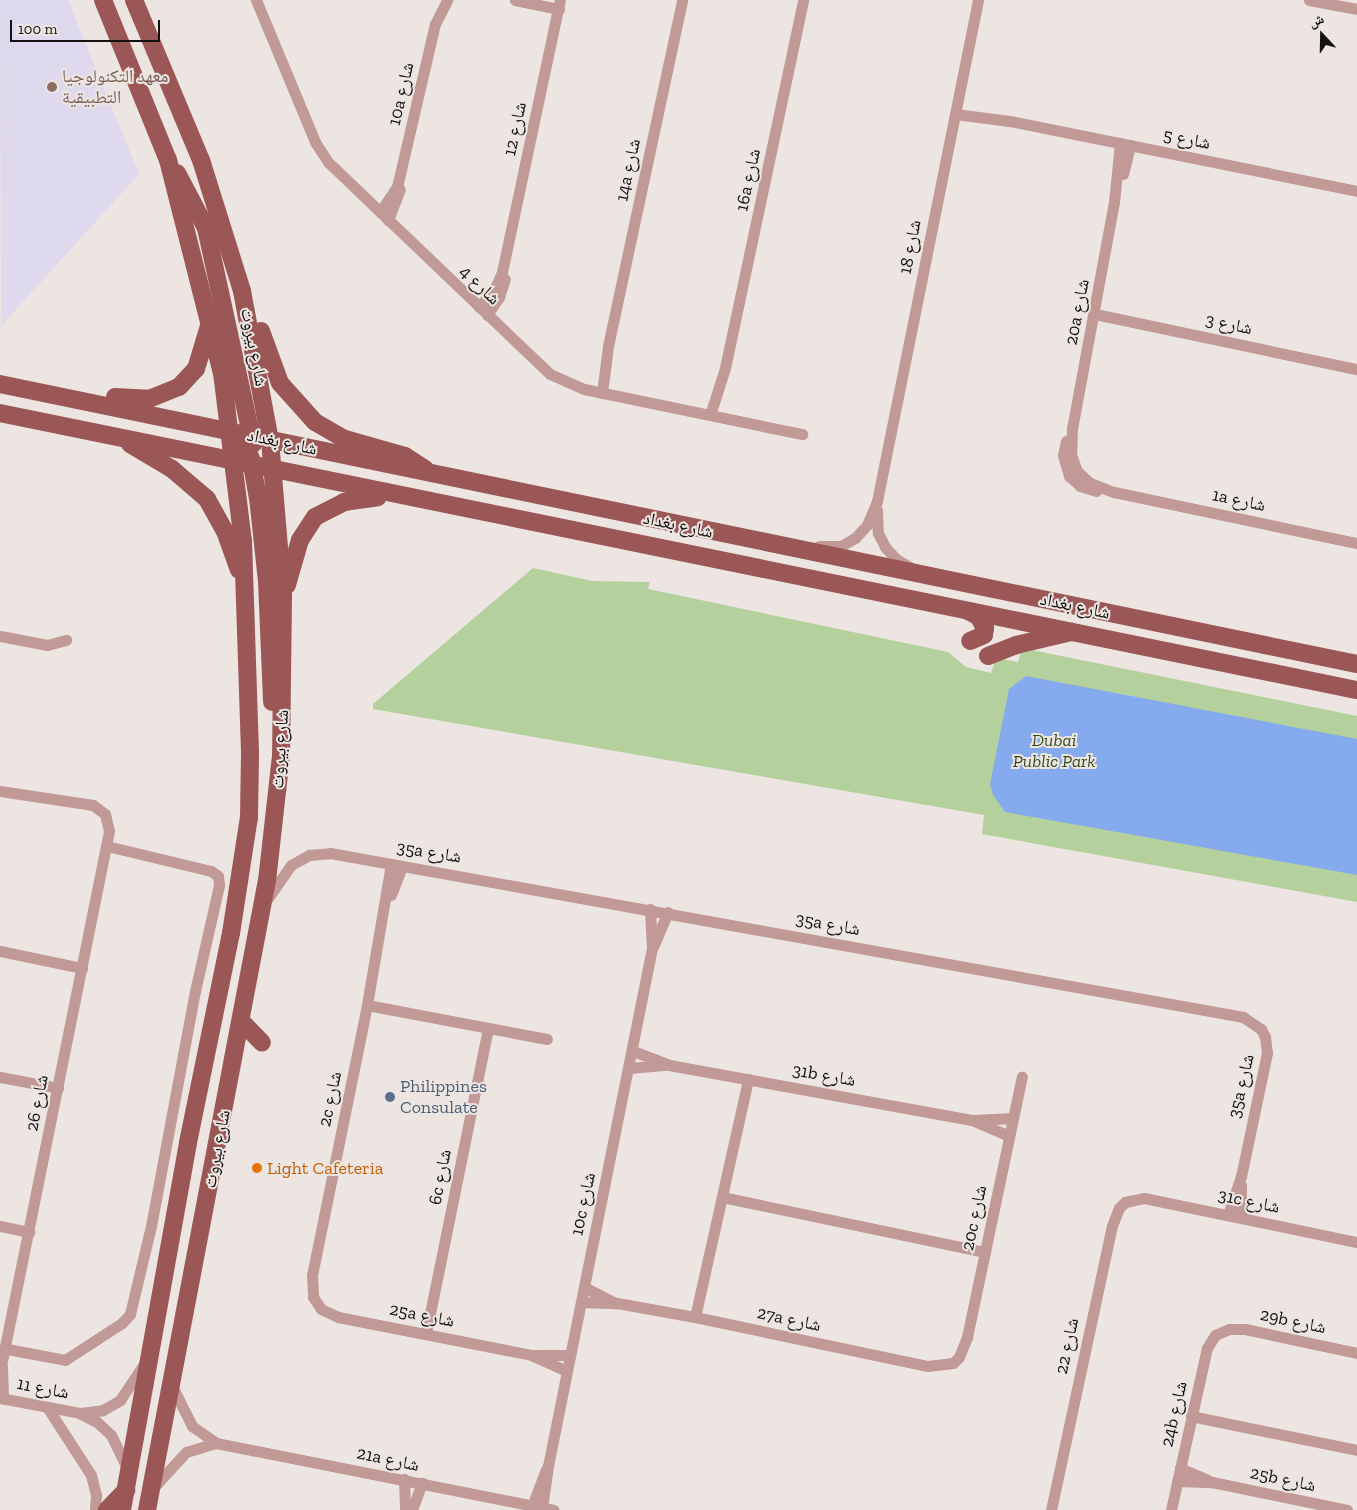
<!DOCTYPE html>
<html>
<head>
<meta charset="utf-8">
<style>
	body { margin:0 }
	#map { position:relative; width:1357px; height:1510px; overflow:hidden; background:#ece5e1; font-family:"Zilla Slab","Noto Naskh Arabic",serif }
	div>[style] { position:absolute }
	.education>* { inset:0; background:#dfd9ee }
	.green>* { inset:0; background:#b4d19d }
	.water>* { inset:0; background:#86aaee }
	.minor>* { height:11px; margin:-5.5px; padding:0 5.5px; transform-origin:5.5px; border-radius:5.5px; background:#c19997 }
	.primary>* { height:18px; margin:-9px; padding:0 9px; transform-origin:9px; border-radius:9px; background:#9b5755 }
	.dots>* { width:14px; height:14px; translate:-50% -50%; box-sizing:border-box; border:2px solid #ece5e1; border-radius:50% }
	span { translate:-50% -50%; white-space:nowrap; text-align:center; line-height:1.15; -webkit-text-stroke:4px #ece5e1; paint-order:stroke }
	.education-label { font-size:18px; color:#785e54 }
	.left { translate:0 -50%; text-align:left }
	.street-label { font-size:18px; color:#13100f }
	.park-label { font-size:18px; color:#334d1a; font-style:italic }
	.service-label { font-size:18px; color:#4e5e75 }
	.food-label { font-size:18px; color:#c56008 }
	.north { position:absolute; left:1297px; top:10px; width:50px; height:50px; -webkit-text-stroke:4px #ece5e1; paint-order:stroke; rotate:339deg; font-size:14px; font-weight:700; line-height:20px; text-align:center; color:#13100f }
	.north::after { content:''; display:block; margin:auto; width:18px; height:22px; background:#13100f; clip-path:polygon(50% 0,100% 100%,50% 72%,0 100%) }
	.scale { position:absolute; left:10px; top:20px; width:150px; height:22px; box-sizing:border-box; border:2px solid #13100f; border-top:0; padding-left:6px; font-size:15px; line-height:18px; white-space:nowrap; color:#13100f; -webkit-text-stroke:4px #ece5e1; paint-order:stroke }
</style>
</head>
<body>
<div id="map">
	<div class="education">
		<div style="clip-path:polygon(0 0,68px 0,139px 174px,1px 326px)"></div>
	</div>
	<div class="green">
		<div style="clip-path:polygon(533px 568px,592px 581px,650px 582px,648px 589px,948px 652px,966px 667px,991px 673px,996px 658px,1018px 662px,1022px 648px,1357px 716px,1357px 902px,982px 834px,984px 815px,373px 709px,373px 704px)"></div>
	</div>
	<div class="water">
		<div style="clip-path:polygon(1026px 676px,1357px 739px,1357px 875px,1005px 812px,993px 795px,990px 784px,1009px 689px)"></div>
	</div>
	<div class="minor">
		<div style="left:256px;top:0;width:154px;rotate:67.4deg"></div>
		<div style="left:315px;top:142px;width:24px;rotate:57deg"></div>
		<div style="left:328px;top:162px;width:307px;rotate:43.7deg"></div>
		<div style="left:550px;top:374px;width:37px;rotate:24deg"></div>
		<div style="left:584px;top:389px;width:223px;rotate:11.7deg"></div>
		<div style="left:515px;top:0;width:45px;rotate:11.6deg"></div>
		<div style="left:1309px;top:0;width:49px;rotate:10.6deg"></div>
		<div style="left:955px;top:114px;width:55px;rotate:7.3deg"></div>
		<div style="left:1010px;top:121px;width:354px;rotate:11.4deg"></div>
		<div style="left:1120px;top:143px;width:59px;rotate:95.8deg"></div>
		<div style="left:1114px;top:202px;width:230px;rotate:100.5deg"></div>
		<div style="left:1072px;top:428px;width:26px;rotate:92deg"></div>
		<div style="left:1071px;top:454px;width:18px;rotate:71deg"></div>
		<div style="left:1077px;top:471px;width:18px;rotate:43deg"></div>
		<div style="left:1090px;top:483px;width:26px;rotate:21deg"></div>
		<div style="left:1114px;top:492px;width:248px;rotate:11.9deg"></div>
		<div style="left:1123px;top:174px;width:30px;rotate:-76deg"></div>
		<div style="left:380px;top:212px;width:30px;rotate:-56deg"></div>
		<div style="left:397px;top:187px;width:167px;rotate:-76.9deg"></div>
		<div style="left:435px;top:24px;width:27px;rotate:-63deg"></div>
		<div style="left:388px;top:220px;width:33px;rotate:-69deg"></div>
		<div style="left:479px;top:307px;width:25px;rotate:-50deg"></div>
		<div style="left:495px;top:288px;width:17px;rotate:-66deg"></div>
		<div style="left:502px;top:272px;width:278px;rotate:-78deg"></div>
		<div style="left:1095px;top:314px;width:268px;rotate:11.9deg"></div>
		<div style="left:487px;top:315px;width:22px;rotate:-56deg"></div>
		<div style="left:499px;top:297px;width:19px;rotate:-72deg"></div>
		<div style="left:602px;top:393px;width:47px;rotate:-82.7deg"></div>
		<div style="left:608px;top:346px;width:354px;rotate:-77.9deg"></div>
		<div style="left:710px;top:415px;width:49px;rotate:-72.3deg"></div>
		<div style="left:725px;top:368px;width:376px;rotate:-78deg"></div>
		<div style="left:1066px;top:441px;width:14px;rotate:102deg"></div>
		<div style="left:1063px;top:455px;width:22px;rotate:74deg"></div>
		<div style="left:1069px;top:476px;width:15px;rotate:42deg"></div>
		<div style="left:1080px;top:486px;width:17px;rotate:17deg"></div>
		<div style="left:877px;top:510px;width:23px;rotate:88deg"></div>
		<div style="left:878px;top:533px;width:16px;rotate:63deg"></div>
		<div style="left:885px;top:547px;width:16px;rotate:47deg"></div>
		<div style="left:896px;top:559px;width:16px;rotate:30deg"></div>
		<div style="left:819px;top:546px;width:22px"></div>
		<div style="left:841px;top:546px;width:16px;rotate:-30deg"></div>
		<div style="left:855px;top:538px;width:18px;rotate:-47deg"></div>
		<div style="left:867px;top:525px;width:26px;rotate:-67deg"></div>
		<div style="left:877px;top:501px;width:511px;rotate:-78.6deg"></div>
		<div style="left:0;top:636px;width:48px;rotate:10.8deg"></div>
		<div style="left:47px;top:645px;width:20px;rotate:-15deg"></div>
		<div style="left:0;top:791px;width:94px;rotate:8.6deg"></div>
		<div style="left:93px;top:805px;width:15px;rotate:37deg"></div>
		<div style="left:105px;top:814px;width:17px;rotate:77deg"></div>
		<div style="left:109px;top:831px;width:551px;rotate:101.41deg"></div>
		<div style="left:391px;top:864px;width:143px;rotate:99.7deg"></div>
		<div style="left:367px;top:1005px;width:276px;rotate:101.5deg"></div>
		<div style="left:312px;top:1275px;width:22px;rotate:87deg"></div>
		<div style="left:313px;top:1297px;width:14px;rotate:56deg"></div>
		<div style="left:321px;top:1309px;width:19px;rotate:25deg"></div>
		<div style="left:338px;top:1317px;width:198px;rotate:11.1deg"></div>
		<div style="left:532px;top:1355px;width:38px"></div>
		<div style="left:391px;top:895px;width:31px;rotate:-69deg"></div>
		<div style="left:268px;top:898px;width:40px;rotate:-55.1deg"></div>
		<div style="left:291px;top:865px;width:21px;rotate:-29deg"></div>
		<div style="left:309px;top:855px;width:21px;rotate:-5deg"></div>
		<div style="left:330px;top:853px;width:928px;rotate:10.18deg"></div>
		<div style="left:1243px;top:1017px;width:22px;rotate:34deg"></div>
		<div style="left:1261px;top:1029px;width:9px;rotate:63deg"></div>
		<div style="left:1265px;top:1037px;width:16px;rotate:83deg"></div>
		<div style="left:1267px;top:1053px;width:126px;rotate:101.9deg"></div>
		<div style="left:1241px;top:1176px;width:41px;rotate:108.4deg"></div>
		<div style="left:653px;top:947px;width:38px;rotate:-67deg"></div>
		<div style="left:0;top:951px;width:84px;rotate:11.7deg"></div>
		<div style="left:367px;top:1005px;width:183px;rotate:10.7deg"></div>
		<div style="left:633px;top:1051px;width:39px;rotate:21deg"></div>
		<div style="left:669px;top:1065px;width:309px;rotate:10.3deg"></div>
		<div style="left:973px;top:1120px;width:40px;rotate:-2.9deg"></div>
		<div style="left:629px;top:1068px;width:38px;rotate:-5deg"></div>
		<div style="left:0;top:1077px;width:59px;rotate:10.7deg"></div>
		<div style="left:974px;top:1121px;width:38px;rotate:23deg"></div>
		<div style="left:722px;top:1197px;width:269px;rotate:11.8deg"></div>
		<div style="left:1241px;top:1217px;width:32px;rotate:-90deg"></div>
		<div style="left:0;top:1226px;width:30px;rotate:12deg"></div>
		<div style="left:584px;top:1287px;width:36px;rotate:27deg"></div>
		<div style="left:581px;top:1302px;width:36px;rotate:2deg"></div>
		<div style="left:617px;top:1303px;width:79px;rotate:10.2deg"></div>
		<div style="left:695px;top:1317px;width:238px;rotate:11.9deg"></div>
		<div style="left:928px;top:1366px;width:25px;rotate:-7deg"></div>
		<div style="left:953px;top:1363px;width:8px;rotate:-45deg"></div>
		<div style="left:959px;top:1357px;width:22px;rotate:-68deg"></div>
		<div style="left:967px;top:1337px;width:266px;rotate:-78.1deg"></div>
		<div style="left:695px;top:1317px;width:244px;rotate:-77.4deg"></div>
		<div style="left:426px;top:1333px;width:311px;rotate:-78.5deg"></div>
		<div style="left:7px;top:1349px;width:59px;rotate:10.7deg"></div>
		<div style="left:65px;top:1360px;width:68px;rotate:-33deg"></div>
		<div style="left:122px;top:1323px;width:12px;rotate:-48deg"></div>
		<div style="left:130px;top:1314px;width:90px;rotate:-76.6deg"></div>
		<div style="left:151px;top:1226px;width:239px;rotate:-79.4deg"></div>
		<div style="left:195px;top:991px;width:109px;rotate:-77.2deg"></div>
		<div style="left:219px;top:885px;width:9px;rotate:-96deg"></div>
		<div style="left:218px;top:876px;width:9px;rotate:-144deg"></div>
		<div style="left:211px;top:871px;width:107px;rotate:-166.5deg"></div>
		<div style="left:533px;top:1356px;width:37px;rotate:24deg"></div>
		<div style="left:2px;top:1367px;width:32px;rotate:88deg"></div>
		<div style="left:172px;top:1386px;width:45px;rotate:63.4deg"></div>
		<div style="left:192px;top:1426px;width:29px;rotate:35deg"></div>
		<div style="left:216px;top:1443px;width:344px;rotate:11.2deg"></div>
		<div style="left:0;top:1398px;width:81px;rotate:10.6deg"></div>
		<div style="left:80px;top:1413px;width:23px;rotate:-7deg"></div>
		<div style="left:103px;top:1410px;width:20px;rotate:-30deg"></div>
		<div style="left:120px;top:1400px;width:50px;rotate:-56.3deg"></div>
		<div style="left:47px;top:1407px;width:81px;rotate:57.1deg"></div>
		<div style="left:91px;top:1475px;width:21px;rotate:76deg"></div>
		<div style="left:96px;top:1495px;width:15px;rotate:94deg"></div>
		<div style="left:81px;top:1414px;width:18px;rotate:27deg"></div>
		<div style="left:97px;top:1422px;width:19px;rotate:43deg"></div>
		<div style="left:111px;top:1435px;width:39px;rotate:64deg"></div>
		<div style="left:1191px;top:1416px;width:169px;rotate:11.6deg"></div>
		<div style="left:1180px;top:1468px;width:30px;rotate:23deg"></div>
		<div style="left:404px;top:1479px;width:31px;rotate:88deg"></div>
		<div style="left:1177px;top:1481px;width:35px;rotate:2deg"></div>
		<div style="left:1212px;top:1482px;width:138px;rotate:11.7deg"></div>
		<div style="left:153px;top:1488px;width:49px;rotate:-47.5deg"></div>
		<div style="left:186px;top:1452px;width:31px;rotate:-17deg"></div>
		<div style="left:532px;top:1506px;width:39px;rotate:-69deg"></div>
		<div style="left:542px;top:1508px;width:42px;rotate:-81.9deg"></div>
		<div style="left:548px;top:1466px;width:528px;rotate:-78.65deg"></div>
		<div style="left:652px;top:948px;width:39px;rotate:-93deg"></div>
		<div style="left:412px;top:1510px;width:29px;rotate:-70deg"></div>
		<div style="left:1051px;top:1510px;width:290px;rotate:-77.9deg"></div>
		<div style="left:1112px;top:1226px;width:19px;rotate:-69deg"></div>
		<div style="left:1119px;top:1208px;width:8px;rotate:-45deg"></div>
		<div style="left:1125px;top:1202px;width:19px;rotate:-12deg"></div>
		<div style="left:1144px;top:1198px;width:217px;rotate:11.7deg"></div>
		<div style="left:1171px;top:1510px;width:166px;rotate:-77.5deg"></div>
		<div style="left:1207px;top:1348px;width:15px;rotate:-58deg"></div>
		<div style="left:1215px;top:1335px;width:15px;rotate:-23deg"></div>
		<div style="left:1229px;top:1329px;width:16px"></div>
		<div style="left:1245px;top:1329px;width:115px;rotate:12.1deg"></div>
	</div>
	<div class="primary">
		<div style="left:103px;top:0;width:173px;rotate:67.9deg"></div>
		<div style="left:168px;top:160px;width:220px;rotate:75.8deg"></div>
		<div style="left:222px;top:373px;width:169px;rotate:82.9deg"></div>
		<div style="left:243px;top:541px;width:213px;rotate:88.1deg"></div>
		<div style="left:250px;top:754px;width:63px;rotate:90.9deg"></div>
		<div style="left:249px;top:817px;width:117px;rotate:98.8deg"></div>
		<div style="left:231px;top:933px;width:214px;rotate:101.6deg"></div>
		<div style="left:188px;top:1143px;width:373px;rotate:100.2deg"></div>
		<div style="left:134px;top:0;width:173px;rotate:67.3deg"></div>
		<div style="left:201px;top:160px;width:137px;rotate:72.6deg"></div>
		<div style="left:242px;top:291px;width:152px;rotate:79.4deg"></div>
		<div style="left:270px;top:440px;width:156px;rotate:85.2deg"></div>
		<div style="left:283px;top:595px;width:161px;rotate:90.7deg"></div>
		<div style="left:281px;top:756px;width:125px;rotate:96.4deg"></div>
		<div style="left:267px;top:880px;width:641px;rotate:100.78deg"></div>
		<div style="left:177px;top:173px;width:62px;rotate:62.2deg"></div>
		<div style="left:206px;top:228px;width:221px;rotate:77.7deg"></div>
		<div style="left:261px;top:331px;width:55px;rotate:69.9deg"></div>
		<div style="left:280px;top:383px;width:52px;rotate:48.1deg"></div>
		<div style="left:315px;top:422px;width:34px;rotate:30deg"></div>
		<div style="left:345px;top:439px;width:62px;rotate:15.8deg"></div>
		<div style="left:405px;top:456px;width:24px;rotate:33deg"></div>
		<div style="left:0;top:384px;width:1386px;rotate:11.66deg"></div>
		<div style="left:115px;top:397px;width:34px;rotate:3deg"></div>
		<div style="left:149px;top:399px;width:32px;rotate:-22deg"></div>
		<div style="left:179px;top:387px;width:25px;rotate:-47deg"></div>
		<div style="left:196px;top:369px;width:45px;rotate:-73.2deg"></div>
		<div style="left:0;top:413px;width:1385px;rotate:11.54deg"></div>
		<div style="left:231px;top:431px;width:21px;rotate:49deg"></div>
		<div style="left:245px;top:447px;width:13px;rotate:63deg"></div>
		<div style="left:251px;top:459px;width:39px;rotate:80deg"></div>
		<div style="left:258px;top:497px;width:84px;rotate:83.9deg"></div>
		<div style="left:267px;top:581px;width:121px;rotate:87.6deg"></div>
		<div style="left:130px;top:444px;width:49px;rotate:30.8deg"></div>
		<div style="left:172px;top:469px;width:46px;rotate:40.6deg"></div>
		<div style="left:207px;top:499px;width:37px;rotate:61deg"></div>
		<div style="left:225px;top:531px;width:41px;rotate:70.3deg"></div>
		<div style="left:287px;top:585px;width:47px;rotate:-73.9deg"></div>
		<div style="left:300px;top:540px;width:27px;rotate:-57deg"></div>
		<div style="left:315px;top:517px;width:33px;rotate:-27deg"></div>
		<div style="left:344px;top:502px;width:34px;rotate:-8deg"></div>
		<div style="left:968px;top:611px;width:11px;rotate:27deg"></div>
		<div style="left:978px;top:616px;width:14px;rotate:60deg"></div>
		<div style="left:985px;top:628px;width:7px;rotate:98deg"></div>
		<div style="left:984px;top:635px;width:15px;rotate:157deg"></div>
		<div style="left:988px;top:656px;width:30px;rotate:-21deg"></div>
		<div style="left:1016px;top:645px;width:57px;rotate:-13.3deg"></div>
		<div style="left:241px;top:1021px;width:30px;rotate:46deg"></div>
		<div style="left:107px;top:1510px;width:28px;rotate:-46deg"></div>
	</div>
	<div class="dots">
		<div style="left:52px;top:87px;background:#8d6e63"></div>
		<div style="left:390px;top:1097px;background:#5c6f8a"></div>
		<div style="left:257px;top:1168px;background:#e8710a"></div>
	</div>
	<div class="education-label">
		<span class="left" style="left:62px;top:87px">معهد التكنولوجيا<br>التطبيقية</span>
	</div>
	<div class="street-label">
		<span style="left:401px;top:94px;rotate:-77deg">10a شارع</span>
		<span style="left:515px;top:129px;rotate:-78deg">شارع 12</span>
		<span style="left:1187px;top:139px;rotate:11deg">شارع 5</span>
		<span style="left:628px;top:170px;rotate:-78deg">14a شارع</span>
		<span style="left:748px;top:180px;rotate:-78deg">16a شارع</span>
		<span style="left:910px;top:247px;rotate:-79deg">شارع 18</span>
		<span style="left:480px;top:285px;rotate:44deg">شارع 4</span>
		<span style="left:1077px;top:312px;rotate:-79deg">20a شارع</span>
		<span style="left:1229px;top:324px;rotate:12deg">شارع 3</span>
		<span style="left:254px;top:347px;rotate:79deg">شارع بيروت</span>
		<span style="left:282px;top:442px;rotate:12deg">شارع بغداد</span>
		<span style="left:1239px;top:500px;rotate:12deg">1a شارع</span>
		<span style="left:678px;top:525px;rotate:12deg">شارع بغداد</span>
		<span style="left:1075px;top:606px;rotate:12deg">شارع بغداد</span>
		<span style="left:280px;top:749px;rotate:-86deg">شارع بيروت</span>
		<span style="left:429px;top:852px;rotate:9deg">35a شارع</span>
		<span style="left:828px;top:924px;rotate:10deg">35a شارع</span>
		<span style="left:824px;top:1075px;rotate:10deg">31b شارع</span>
		<span style="left:1241px;top:1086px;rotate:-77deg">35a شارع</span>
		<span style="left:330px;top:1099px;rotate:-78deg">2c شارع</span>
		<span style="left:37px;top:1103px;rotate:-79deg">شارع 26</span>
		<span style="left:217px;top:1149px;rotate:-79deg">شارع بيروت</span>
		<span style="left:440px;top:1177px;rotate:-79deg">6c شارع</span>
		<span style="left:1249px;top:1201px;rotate:12deg">31c شارع</span>
		<span style="left:583px;top:1204px;rotate:-78deg">10c شارع</span>
		<span style="left:974px;top:1218px;rotate:-78deg">20c شارع</span>
		<span style="left:422px;top:1315px;rotate:11deg">25a شارع</span>
		<span style="left:789px;top:1319px;rotate:12deg">27a شارع</span>
		<span style="left:1293px;top:1321px;rotate:12deg">29b شارع</span>
		<span style="left:1067px;top:1346px;rotate:-78deg">شارع 22</span>
		<span style="left:43px;top:1388px;rotate:11deg">شارع 11</span>
		<span style="left:1174px;top:1414px;rotate:-77deg">24b شارع</span>
		<span style="left:388px;top:1459px;rotate:12deg">21a شارع</span>
		<span style="left:1283px;top:1479px;rotate:12deg">25b شارع</span>
	</div>
	<div class="park-label">
		<span style="left:1054px;top:751px">Dubai<br>Public Park</span>
	</div>
	<div class="service-label">
		<span class="left" style="left:400px;top:1097px">Philippines<br>Consulate</span>
	</div>
	<div class="food-label">
		<span class="left" style="left:267px;top:1168px">Light Cafeteria</span>
	</div>
	<div class="north">ش</div>
	<div class="scale">100 m</div>
</div>
</body>
</html>
